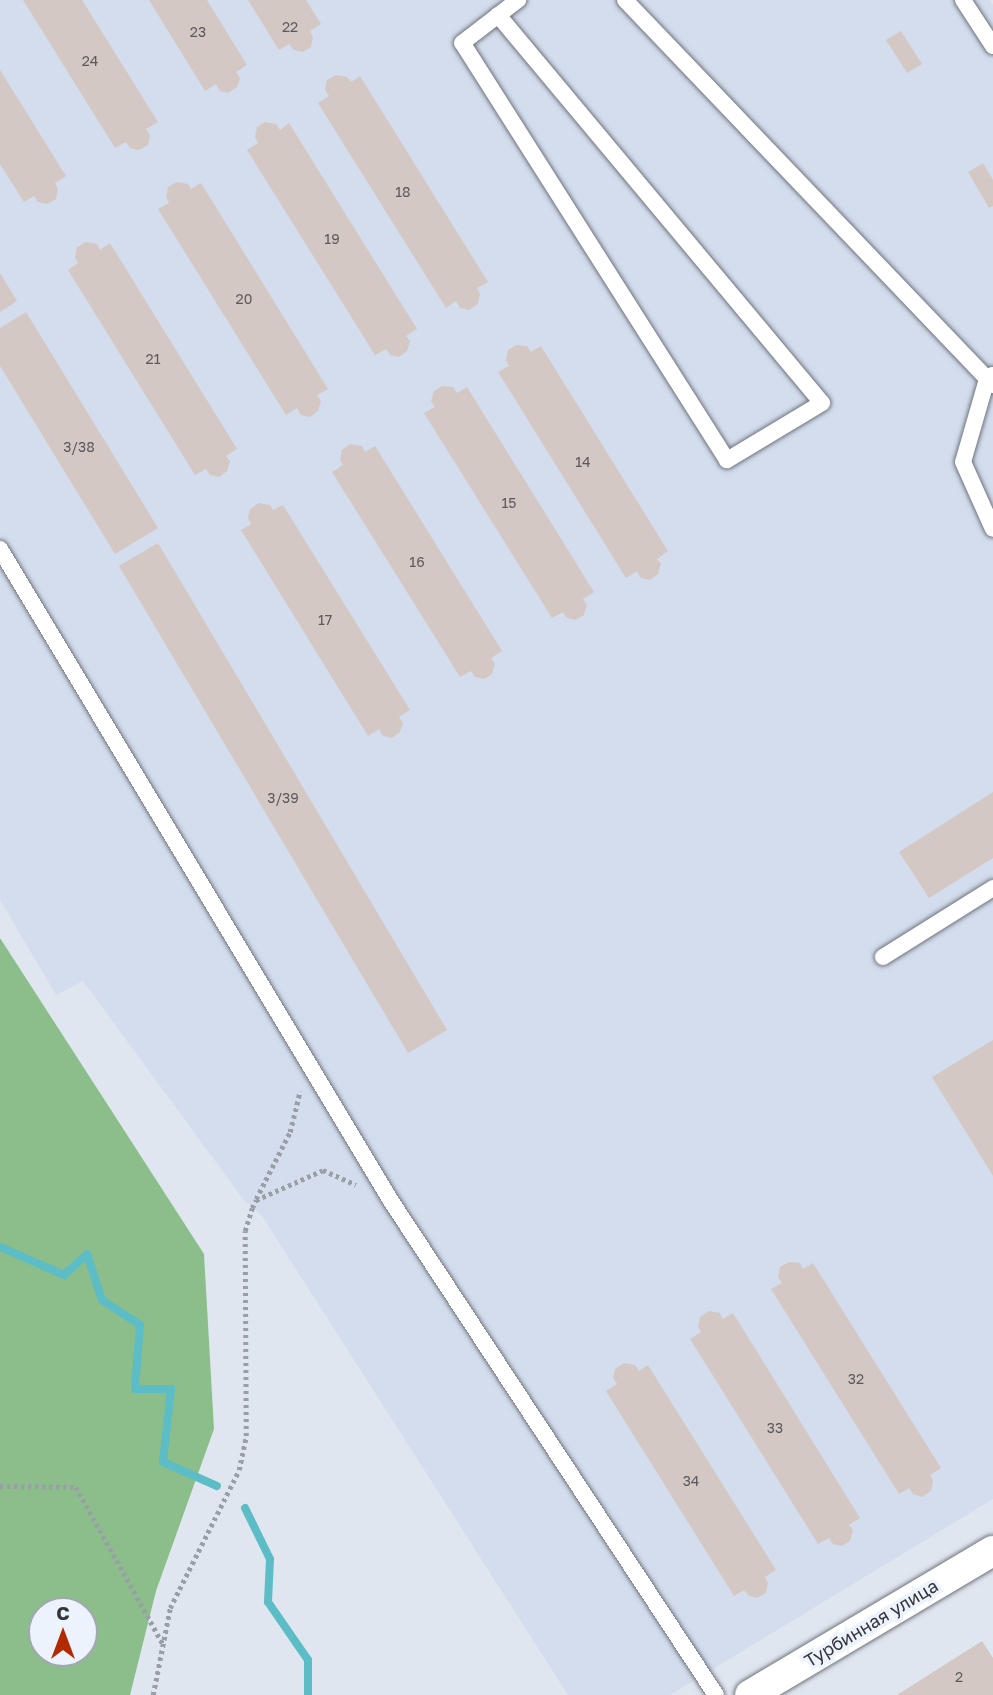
<!DOCTYPE html>
<html>
<head>
<meta charset="utf-8">
<style>
	body { margin:0 }
	#map { position:relative; width:993px; height:1695px; overflow:hidden; background:#e0e6ef; font-family:"Golos Text",sans-serif }
	div>[style] { position:absolute }
	.built>* { inset:0; background:#d3dded }
	.forest>* { inset:0; background:#8bbe8a }
	.stream>* { height:8px; margin:-4px; padding:0 4px; transform-origin:4px; border-radius:4px; background:#5cbdc6 }
	.building>* { inset:0; background:#d3c8c3 }
	.path>* { height:4.5px; margin-top:-2.25px; transform-origin:0; background:repeating-linear-gradient(90deg,#9a9fa6 0 3.5px,transparent 0 7px) }
	.roads { filter:drop-shadow(0 0 2px #6f747d) drop-shadow(0 0 2px #6f747d) }
	.lane>* { height:16px; margin:-8px; padding:0 8px; transform-origin:8px; border-radius:8px; background:#fff }
	.street>* { height:30px; margin:-15px; padding:0 15px; transform-origin:15px; border-radius:15px; background:#fff }
	span { translate:-50% -50%; white-space:nowrap; text-align:center; line-height:1.15; -webkit-text-stroke:7px #edf3fd; paint-order:stroke }
	.number-label { font-size:14px; color:#5c5a5c }
	.number-label span { -webkit-text-stroke-width:0 }
	.street-label { font-size:18px; color:#34363a }
	.north { position:absolute; left:28px; top:1597px; width:70px; height:70px; box-sizing:border-box; background:#edf3fd; border:2px solid #a3a7af; border-radius:50%; rotate:0deg; font-size:19px; font-weight:700; line-height:28px; text-align:center; color:#34363a }
	.north::after { content:''; display:block; margin:auto; width:24px; height:32px; background:#b42a00; clip-path:polygon(50% 0,100% 100%,50% 72%,0 100%) }
</style>
</head>
<body>
<div id="map">
	<div class="built">
		<div style="clip-path:polygon(0 0,990px 0,993px 5px,993px 1499px,670px 1695px,568px 1695px,262px 1216px,243px 1199px,83px 981px,56px 995px,0 900px)"></div>
	</div>
	<div class="forest">
		<div style="clip-path:polygon(evenodd,0 938px,204px 1254px,214px 1429px,156px 1591px,130px 1695px,0 1695px,0 938px,42px 1611px,84px 1611px,84px 1653px,42px 1653px,42px 1611px)"></div>
	</div>
	<div class="stream">
		<div style="left:0;top:1247px;width:70px;rotate:23.6deg"></div>
		<div style="left:64px;top:1275px;width:31px;rotate:-42deg"></div>
		<div style="left:87px;top:1254px;width:48px;rotate:71.9deg"></div>
		<div style="left:102px;top:1300px;width:45px;rotate:33.3deg"></div>
		<div style="left:140px;top:1325px;width:64px;rotate:94.5deg"></div>
		<div style="left:135px;top:1389px;width:36px"></div>
		<div style="left:171px;top:1389px;width:73px;rotate:96.3deg"></div>
		<div style="left:163px;top:1462px;width:59px;rotate:24deg"></div>
		<div style="left:245px;top:1508px;width:57px;rotate:63.9deg"></div>
		<div style="left:270px;top:1559px;width:43px;rotate:92.7deg"></div>
		<div style="left:268px;top:1602px;width:70px;rotate:55.4deg"></div>
		<div style="left:308px;top:1660px;width:35px;rotate:90deg"></div>
	</div>
	<div class="building">
		<div style="clip-path:polygon(23px 0,82px 0,158px 122px,146px 129px,150px 135px,148px 145px,139px 150px,130px 148px,126px 142px,115px 148px)"></div>
		<div style="clip-path:polygon(149px 0,207px 0,247px 65px,236px 72px,240px 78px,237px 87px,228px 93px,220px 91px,216px 84px,205px 91px)"></div>
		<div style="clip-path:polygon(248px 0,306px 0,321px 24px,310px 31px,313px 37px,311px 47px,303px 52px,294px 50px,289px 44px,279px 50px)"></div>
		<div style="clip-path:polygon(901px 31px,922px 64px,907px 73px,886px 40px)"></div>
		<div style="clip-path:polygon(0 70px,66px 176px,55px 183px,58px 189px,56px 199px,47px 204px,38px 202px,34px 196px,24px 202px,0 164px)"></div>
		<div style="clip-path:polygon(336px 75px,347px 77px,351px 82px,360px 76px,488px 282px,477px 288px,480px 294px,478px 304px,469px 310px,460px 308px,456px 301px,446px 308px,318px 103px,329px 96px,325px 90px,327px 80px)"></div>
		<div style="clip-path:polygon(265px 122px,276px 124px,280px 130px,289px 123px,417px 329px,406px 336px,410px 341px,407px 351px,399px 357px,390px 355px,386px 349px,375px 355px,247px 150px,258px 143px,255px 137px,257px 127px)"></div>
		<div style="clip-path:polygon(983px 163px,993px 180px,993px 206px,989px 208px,968px 172px)"></div>
		<div style="clip-path:polygon(177px 182px,188px 184px,191px 189px,201px 183px,328px 389px,317px 395px,321px 401px,318px 411px,310px 417px,301px 415px,297px 408px,286px 415px,158px 209px,169px 203px,166px 197px,168px 187px)"></div>
		<div style="clip-path:polygon(86px 242px,97px 244px,100px 250px,110px 243px,237px 449px,226px 456px,230px 461px,227px 471px,219px 477px,210px 475px,206px 469px,195px 475px,68px 270px,78px 263px,75px 257px,77px 247px)"></div>
		<div style="clip-path:polygon(0 273px,17px 301px,0 312px)"></div>
		<div style="clip-path:polygon(26px 312px,158px 528px,115px 554px,0 366px,0 328px)"></div>
		<div style="clip-path:polygon(516px 345px,527px 346px,531px 352px,541px 346px,668px 551px,657px 559px,661px 564px,658px 574px,650px 580px,641px 578px,637px 571px,626px 578px,498px 372px,509px 366px,506px 360px,508px 350px)"></div>
		<div style="clip-path:polygon(442px 386px,453px 387px,457px 393px,467px 387px,594px 592px,583px 599px,587px 605px,584px 615px,575px 620px,567px 618px,563px 612px,552px 618px,424px 413px,435px 407px,431px 401px,434px 391px)"></div>
		<div style="clip-path:polygon(350px 444px,362px 446px,365px 452px,375px 446px,502px 651px,491px 658px,495px 664px,492px 674px,484px 679px,475px 677px,471px 671px,460px 677px,332px 472px,343px 465px,340px 460px,342px 450px)"></div>
		<div style="clip-path:polygon(259px 503px,270px 505px,273px 510px,283px 505px,410px 710px,399px 717px,403px 723px,400px 732px,392px 738px,383px 736px,379px 729px,368px 736px,241px 530px,251px 524px,248px 518px,250px 509px)"></div>
		<div style="clip-path:polygon(158px 543px,447px 1030px,408px 1053px,119px 566px)"></div>
		<div style="clip-path:polygon(993px 792px,993px 858px,929px 898px,899px 852px)"></div>
		<div style="clip-path:polygon(993px 1040px,993px 1176px,932px 1077px)"></div>
		<div style="clip-path:polygon(789px 1262px,800px 1263px,803px 1269px,813px 1263px,941px 1468px,930px 1475px,933px 1481px,931px 1491px,922px 1497px,913px 1494px,909px 1488px,899px 1494px,771px 1289px,782px 1283px,778px 1277px,780px 1267px)"></div>
		<div style="clip-path:polygon(709px 1311px,720px 1313px,723px 1319px,733px 1313px,860px 1518px,849px 1525px,853px 1530px,850px 1541px,842px 1546px,833px 1544px,829px 1538px,818px 1544px,690px 1339px,701px 1332px,698px 1326px,700px 1317px)"></div>
		<div style="clip-path:polygon(624px 1363px,635px 1365px,639px 1371px,648px 1365px,776px 1570px,765px 1577px,768px 1583px,766px 1593px,757px 1598px,749px 1596px,744px 1590px,734px 1596px,606px 1391px,617px 1384px,613px 1378px,615px 1369px)"></div>
		<div style="clip-path:polygon(982px 1641px,993px 1658px,993px 1695px,897px 1695px)"></div>
	</div>
	<div class="path">
		<div style="left:256px;top:1199px;width:75px;rotate:-63.1deg"></div>
		<div style="left:290px;top:1132px;width:42px;rotate:-76.3deg"></div>
		<div style="left:0;top:1486px;width:76px;rotate:0.8deg"></div>
		<div style="left:76px;top:1487px;width:179px;rotate:61deg"></div>
		<div style="left:153px;top:1695px;width:89px;rotate:-78.9deg"></div>
		<div style="left:170px;top:1608px;width:154px;rotate:-63.4deg"></div>
		<div style="left:239px;top:1470px;width:35px;rotate:-78deg"></div>
		<div style="left:246px;top:1436px;width:205px;rotate:-90.3deg"></div>
		<div style="left:245px;top:1231px;width:24px;rotate:-73deg"></div>
		<div style="left:252px;top:1208px;width:9px;rotate:-63deg"></div>
		<div style="left:256px;top:1200px;width:73px;rotate:-24.1deg"></div>
		<div style="left:323px;top:1170px;width:36px;rotate:24deg"></div>
	</div>
	<div class="roads">
		<div class="lane">
			<div style="left:625px;top:0;width:533px;rotate:46.29deg"></div>
			<div style="left:963px;top:0;width:55px;rotate:56.9deg"></div>
			<div style="left:498px;top:15px;width:505px;rotate:50.14deg"></div>
			<div style="left:822px;top:403px;width:111px;rotate:149deg"></div>
			<div style="left:727px;top:460px;width:494px;rotate:-122.4deg"></div>
			<div style="left:462px;top:43px;width:71px;rotate:-37.5deg"></div>
			<div style="left:992px;top:375px;width:6px;rotate:141deg"></div>
			<div style="left:987px;top:379px;width:86px;rotate:106.1deg"></div>
			<div style="left:963px;top:462px;width:73px;rotate:65.9deg"></div>
			<div style="left:0;top:549px;width:760px;rotate:59.05deg"></div>
			<div style="left:391px;top:1201px;width:591px;rotate:56.66deg"></div>
			<div style="left:883px;top:957px;width:130px;rotate:-32.1deg"></div>
		</div>
		<div class="street">
			<div style="left:750px;top:1695px;width:282px;rotate:-30.7deg"></div>
		</div>
	</div>
	<div class="number-label">
		<span style="left:290px;top:27px">22</span>
		<span style="left:198px;top:32px">23</span>
		<span style="left:90px;top:61px">24</span>
		<span style="left:403px;top:192px">18</span>
		<span style="left:332px;top:239px">19</span>
		<span style="left:244px;top:299px">20</span>
		<span style="left:153px;top:359px">21</span>
		<span style="left:79px;top:447px">3/38</span>
		<span style="left:583px;top:462px">14</span>
		<span style="left:509px;top:503px">15</span>
		<span style="left:417px;top:562px">16</span>
		<span style="left:325px;top:620px">17</span>
		<span style="left:283px;top:798px">3/39</span>
		<span style="left:856px;top:1379px">32</span>
		<span style="left:775px;top:1428px">33</span>
		<span style="left:691px;top:1481px">34</span>
		<span style="left:959px;top:1677px">2</span>
	</div>
	<div class="street-label">
		<span style="left:871px;top:1623px;rotate:-31deg">Турбинная улица</span>
	</div>
	<div class="north">С</div>
</div>
</body>
</html>
